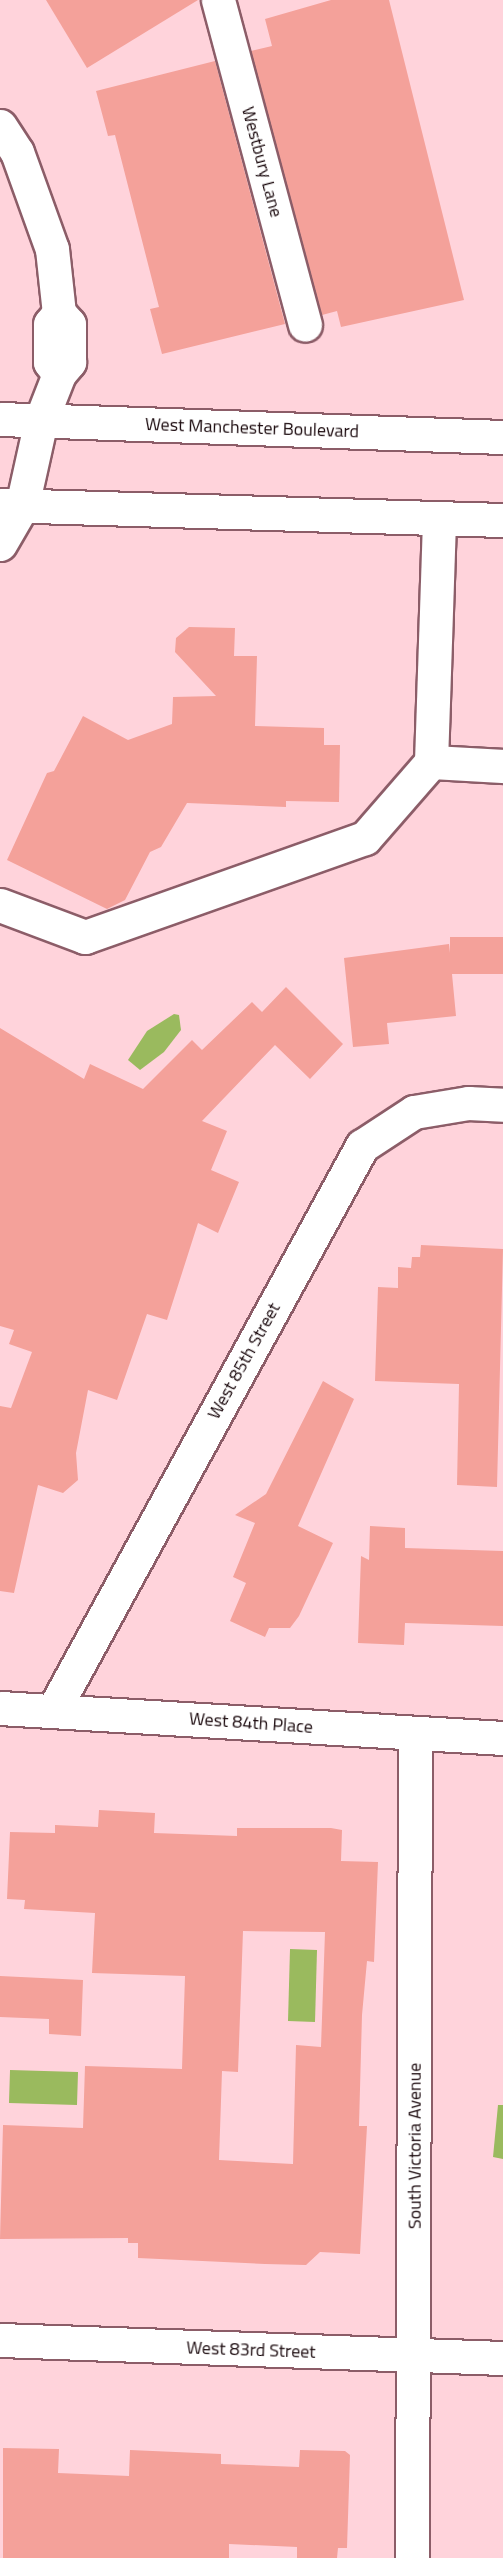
<!DOCTYPE html>
<style>
body{margin:0}
#map{position:relative;width:503px;height:2558px;overflow:hidden;background:#ffd3db;font-family:"Titillium Web",sans-serif}
div>[style]{position:absolute}
[style*='--x']{left:calc(var(--x)*1px);top:calc(var(--y)*1px);width:calc(var(--w)*1px);rotate:calc(var(--a)*1deg)}
.water>*{inset:0;background:#9aba5e}
.building>*{inset:0;background:#f4a19a}
.roads{filter:drop-shadow(2px 0 #8c5d68) drop-shadow(-2px 0 #8c5d68) drop-shadow(0 2px #8c5d68) drop-shadow(0 -2px #8c5d68)}
.minor>*{height:33px;margin:-16.5px;padding:0 16.5px;transform-origin:16.5px;border-radius:16.5px;background:#fff}
.major>*{height:33px;margin:-16.5px;padding:0 16.5px;transform-origin:16.5px;border-radius:16.5px;background:#fff}
span{translate:-50% -50%;white-space:nowrap;text-align:center;line-height:1.15;-webkit-text-stroke:6px #fff;paint-order:stroke}
.street-label{font-size:18px;color:#1b0a0e}
</style>
<div id="map">
<div class="water">
<i style="clip-path:polygon(174px 1014px,179px 1015px,181px 1030px,164px 1052px,140px 1070px,128px 1060px,147px 1031px)"></i>
<i style="clip-path:polygon(290px 1949px,317px 1950px,315px 2022px,288px 2021px)"></i>
<i style="clip-path:polygon(10px 2070px,78px 2072px,77px 2105px,9px 2103px)"></i>
<i style="clip-path:polygon(498px 2105px,503px 2105px,503px 2159px,493px 2157px)"></i>
</div>
<div class="building">
<i style="clip-path:polygon(46px 0,198px 0,87px 68px)"></i>
<i style="clip-path:polygon(331px 0,389px 0,464px 300px,341px 327px,337px 311px,322px 315px,251px 51px,272px 46px,265px 19px)"></i>
<i style="clip-path:polygon(215px 61px,285px 324px,162px 354px,150px 309px,159px 307px,115px 135px,108px 136px,96px 91px)"></i>
<i style="clip-path:polygon(189px 627px,235px 628px,234px 656px,257px 656px,255px 726px,324px 728px,324px 745px,340px 745px,339px 802px,286px 801px,286px 807px,187px 803px,161px 847px,150px 852px,125px 900px,107px 909px,7px 860px,47px 773px,54px 771px,83px 716px,128px 740px,172px 724px,173px 697px,216px 696px,175px 652px,176px 638px)"></i>
<i style="clip-path:polygon(450px 937px,503px 937px,503px 974px,452px 974px,456px 1016px,387px 1023px,389px 1044px,353px 1047px,344px 958px,449px 944px,450px 953px)"></i>
<i style="clip-path:polygon(286px 987px,343px 1044px,310px 1079px,275px 1045px,202px 1121px,227px 1131px,211px 1170px,239px 1182px,218px 1233px,198px 1223px,167px 1320px,147px 1314px,117px 1400px,88px 1390px,76px 1453px,78px 1480px,63px 1493px,38px 1485px,14px 1593px,0 1591px,0 1406px,11px 1408px,32px 1352px,9px 1344px,14px 1330px,0 1326px,0 1028px,84px 1079px,90px 1064px,143px 1089px,192px 1040px,202px 1050px,252px 1002px,262px 1012px)"></i>
<i style="clip-path:polygon(421px 1245px,503px 1249px,497px 1487px,457px 1485px,459px 1384px,375px 1381px,378px 1287px,398px 1288px,398px 1267px,411px 1268px,412px 1257px,420px 1257px)"></i>
<i style="clip-path:polygon(323px 1381px,354px 1399px,298px 1526px,333px 1543px,299px 1616px,290px 1628px,269px 1628px,265px 1637px,230px 1621px,246px 1583px,233px 1577px,255px 1523px,235px 1515px,266px 1494px)"></i>
<i style="clip-path:polygon(370px 1526px,405px 1528px,405px 1548px,503px 1551px,503px 1626px,405px 1623px,404px 1645px,358px 1643px,361px 1556px,369px 1560px)"></i>
<i style="clip-path:polygon(evenodd,99px 1810px,155px 1813px,154px 1833px,237px 1836px,237px 1828px,331px 1828px,342px 1830px,341px 1861px,378px 1862px,374px 1962px,367px 1961px,362px 2015px,359px 2126px,367px 2126px,360px 2254px,320px 2252px,306px 2265px,265px 2264px,138px 2258px,138px 2243px,128px 2243px,128px 2238px,0 2239px,3px 2125px,83px 2128px,85px 2066px,182px 2069px,185px 1976px,92px 1973px,95px 1913px,24px 1909px,25px 1900px,7px 1899px,10px 1832px,55px 1833px,55px 1825px,98px 1827px,99px 1810px,243px 1931px,325px 1932px,321px 2047px,296px 2045px,293px 2164px,219px 2160px,222px 2071px,238px 2072px,243px 1931px)"></i>
<i style="clip-path:polygon(0 1976px,83px 1980px,81px 2036px,49px 2034px,49px 2019px,0 2017px)"></i>
<i style="clip-path:polygon(3px 2448px,59px 2449px,58px 2473px,129px 2476px,130px 2450px,221px 2454px,221px 2464px,299px 2467px,300px 2450px,345px 2451px,350px 2455px,347px 2548px,338px 2548px,337px 2558px,297px 2558px,297px 2547px,229px 2544px,229px 2558px,3px 2558px)"></i>
</div>
<div class="roads">
<div class="minor">
<i style="--x:218;--y:0;--w:336;--a:75"></i>
<i style="--x:0;--y:126;--w:31;--a:57"></i>
<i style="--x:17;--y:152;--w:103;--a:70.2"></i>
<i style="--x:52;--y:249;--w:64;--a:83.8"></i>
<i style="--x:59;--y:313;--w:14;--a:129"></i>
<i style="--x:50;--y:324;--w:38;--a:90"></i>
<i style="--x:50;--y:362;--w:15;--a:53"></i>
<i style="--x:59;--y:374;--w:16;--a:-50"></i>
<i style="--x:69;--y:362;--w:38;--a:-90"></i>
<i style="--x:69;--y:324;--w:15;--a:-132"></i>
<i style="--x:41;--y:420;--w:49;--a:-68.6"></i>
<i style="--x:431;--y:762;--w:72;--a:3.2"></i>
<i style="--x:0;--y:905;--w:91;--a:20.6"></i>
<i style="--x:85;--y:937;--w:297;--a:-19.5"></i>
<i style="--x:365;--y:838;--w:101;--a:-49"></i>
<i style="--x:431;--y:762;--w:243;--a:-88.1"></i>
<i style="--x:0;--y:1708;--w:504;--a:3.41"></i>
<i style="--x:54;--y:1709;--w:642;--a:-61.32"></i>
<i style="--x:362;--y:1146;--w:62;--a:-33.2"></i>
<i style="--x:414;--y:1112;--w:55;--a:-9.5"></i>
<i style="--x:468;--y:1103;--w:35;--a:3"></i>
<i style="--x:0;--y:2340;--w:503;--a:2.05"></i>
<i style="--x:412;--y:2558;--w:824;--a:-89.79"></i>
</div>
<div class="major">
<i style="--x:0;--y:419;--w:503;--a:2.05"></i>
<i style="--x:0;--y:505;--w:503;--a:1.71"></i>
<i style="--x:0;--y:544;--w:44;--a:-59.9"></i>
<i style="--x:22;--y:506;--w:88;--a:-77.5"></i>
</div>
</div>
<div class="street-label">
<span style="left:262px;top:162px;rotate:75deg">Westbury Lane</span>
<span style="left:252px;top:428px;rotate:2deg">West Manchester Boulevard</span>
<span style="left:244px;top:1361px;rotate:-61deg">West 85th Street</span>
<span style="left:251px;top:1723px;rotate:4deg">West 84th Place</span>
<span style="left:415px;top:2146px;rotate:-90deg">South Victoria Avenue</span>
<span style="left:251px;top:2350px;rotate:2deg">West 83rd Street</span>
</div>
</div>
